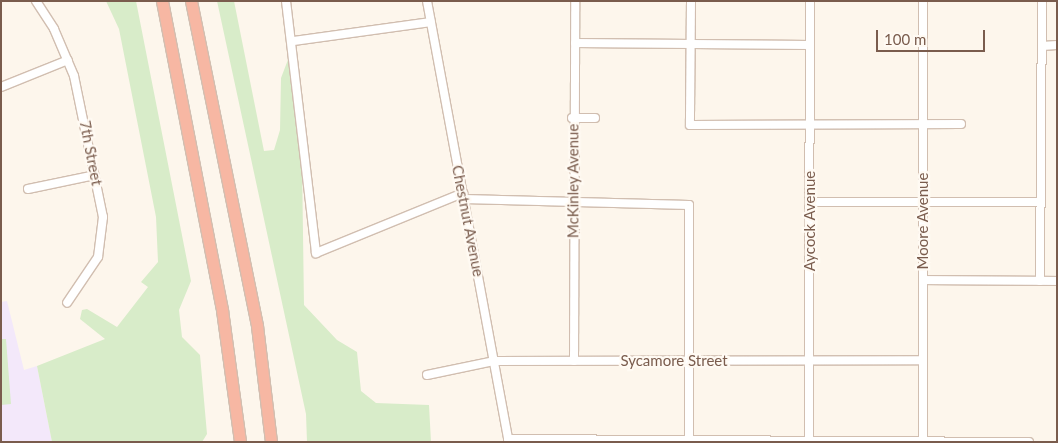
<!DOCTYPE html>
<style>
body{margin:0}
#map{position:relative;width:1058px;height:443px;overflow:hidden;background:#fdf6ec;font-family:Lato,sans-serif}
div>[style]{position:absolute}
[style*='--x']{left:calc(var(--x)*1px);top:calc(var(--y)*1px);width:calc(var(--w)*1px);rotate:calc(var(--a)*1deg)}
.education>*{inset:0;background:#f3e8fa}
.green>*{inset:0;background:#d8ecc9}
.roads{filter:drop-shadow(1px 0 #d1beb0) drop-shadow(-1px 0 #d1beb0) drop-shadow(0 1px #d1beb0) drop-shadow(0 -1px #d1beb0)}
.minor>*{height:8px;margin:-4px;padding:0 4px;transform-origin:4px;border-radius:4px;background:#fff}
.highway>*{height:11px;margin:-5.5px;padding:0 5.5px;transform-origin:5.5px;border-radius:5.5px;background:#f7b7a3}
span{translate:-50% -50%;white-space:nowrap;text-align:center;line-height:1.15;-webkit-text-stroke:4.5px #fffaf3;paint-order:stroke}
.street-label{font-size:15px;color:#7a5c4d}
.frame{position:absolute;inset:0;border:2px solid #7a5c4d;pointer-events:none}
.scale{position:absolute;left:876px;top:30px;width:109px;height:22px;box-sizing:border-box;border:2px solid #7a5c4d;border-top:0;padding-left:6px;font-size:15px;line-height:18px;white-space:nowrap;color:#7a5c4d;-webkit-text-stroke:4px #fffaf3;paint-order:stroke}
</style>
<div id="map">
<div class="education">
<i style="clip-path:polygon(7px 301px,24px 370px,37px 366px,52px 442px,1px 442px,1px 302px)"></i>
</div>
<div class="green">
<i style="clip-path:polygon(106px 1px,136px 1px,191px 281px,179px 310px,182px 337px,200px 355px,207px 434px,202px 442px,52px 442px,37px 366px,105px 339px,80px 319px,82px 310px,87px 309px,117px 327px,148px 287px,141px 282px,158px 262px,156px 217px,119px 29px)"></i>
<i style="clip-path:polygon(217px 1px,234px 1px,264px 151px,274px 150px,280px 130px,281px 78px,289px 57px,302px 162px,304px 305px,337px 340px,357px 352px,361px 391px,376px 403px,429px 405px,431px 442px,307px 442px,306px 414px)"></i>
<i style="clip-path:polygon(1px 339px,6px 339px,11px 404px,1px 405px)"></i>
</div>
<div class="roads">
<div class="minor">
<i style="--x:36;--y:1;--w:33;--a:57"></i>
<i style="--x:54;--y:29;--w:51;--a:66.9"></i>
<i style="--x:74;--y:76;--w:144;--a:78.4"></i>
<i style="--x:103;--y:217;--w:40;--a:97.1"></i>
<i style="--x:98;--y:257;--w:55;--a:124"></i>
<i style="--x:286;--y:1;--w:254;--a:83.2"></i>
<i style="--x:316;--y:253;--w:159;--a:-22.2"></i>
<i style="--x:427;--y:1;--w:449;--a:79.5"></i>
<i style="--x:691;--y:1;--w:124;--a:90.5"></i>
<i style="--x:690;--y:125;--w:271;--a:-0.2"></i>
<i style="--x:294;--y:41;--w:138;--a:-7.9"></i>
<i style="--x:575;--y:43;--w:235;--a:0.5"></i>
<i style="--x:1042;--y:46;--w:15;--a:-4"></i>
<i style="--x:1;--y:87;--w:72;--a:-21.9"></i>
<i style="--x:572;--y:118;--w:23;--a:0"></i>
<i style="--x:28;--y:189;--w:68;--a:-11.8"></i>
<i style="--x:464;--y:199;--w:225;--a:1.5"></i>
<i style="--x:689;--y:205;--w:235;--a:90"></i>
<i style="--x:810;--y:202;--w:231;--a:0"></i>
<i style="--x:923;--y:280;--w:134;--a:0.4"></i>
<i style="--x:1040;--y:281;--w:280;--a:-89.6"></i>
<i style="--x:574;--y:361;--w:360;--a:-89.8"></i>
<i style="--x:427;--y:375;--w:68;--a:-11.8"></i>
<i style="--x:494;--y:361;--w:429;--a:-0.1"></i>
<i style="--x:508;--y:439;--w:521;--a:0.33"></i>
<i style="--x:809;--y:442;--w:441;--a:-89.9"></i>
<i style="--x:923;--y:442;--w:441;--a:-90"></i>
</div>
<div class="highway">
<i style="--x:162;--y:1;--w:315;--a:79"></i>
<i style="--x:222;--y:310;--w:133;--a:82.2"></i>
<i style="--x:191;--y:1;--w:332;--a:78.5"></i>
<i style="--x:257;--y:326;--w:117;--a:83.1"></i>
</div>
</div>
<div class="street-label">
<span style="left:91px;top:153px;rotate:79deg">7th Street</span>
<span style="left:573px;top:181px;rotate:-90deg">McKinley Avenue</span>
<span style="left:468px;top:221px;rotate:79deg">Chestnut Avenue</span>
<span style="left:810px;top:221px;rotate:-90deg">Aycock Avenue</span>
<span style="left:923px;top:221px;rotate:-90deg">Moore Avenue</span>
<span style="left:674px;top:361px">Sycamore Street</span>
</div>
<div class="frame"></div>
<div class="scale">100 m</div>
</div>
